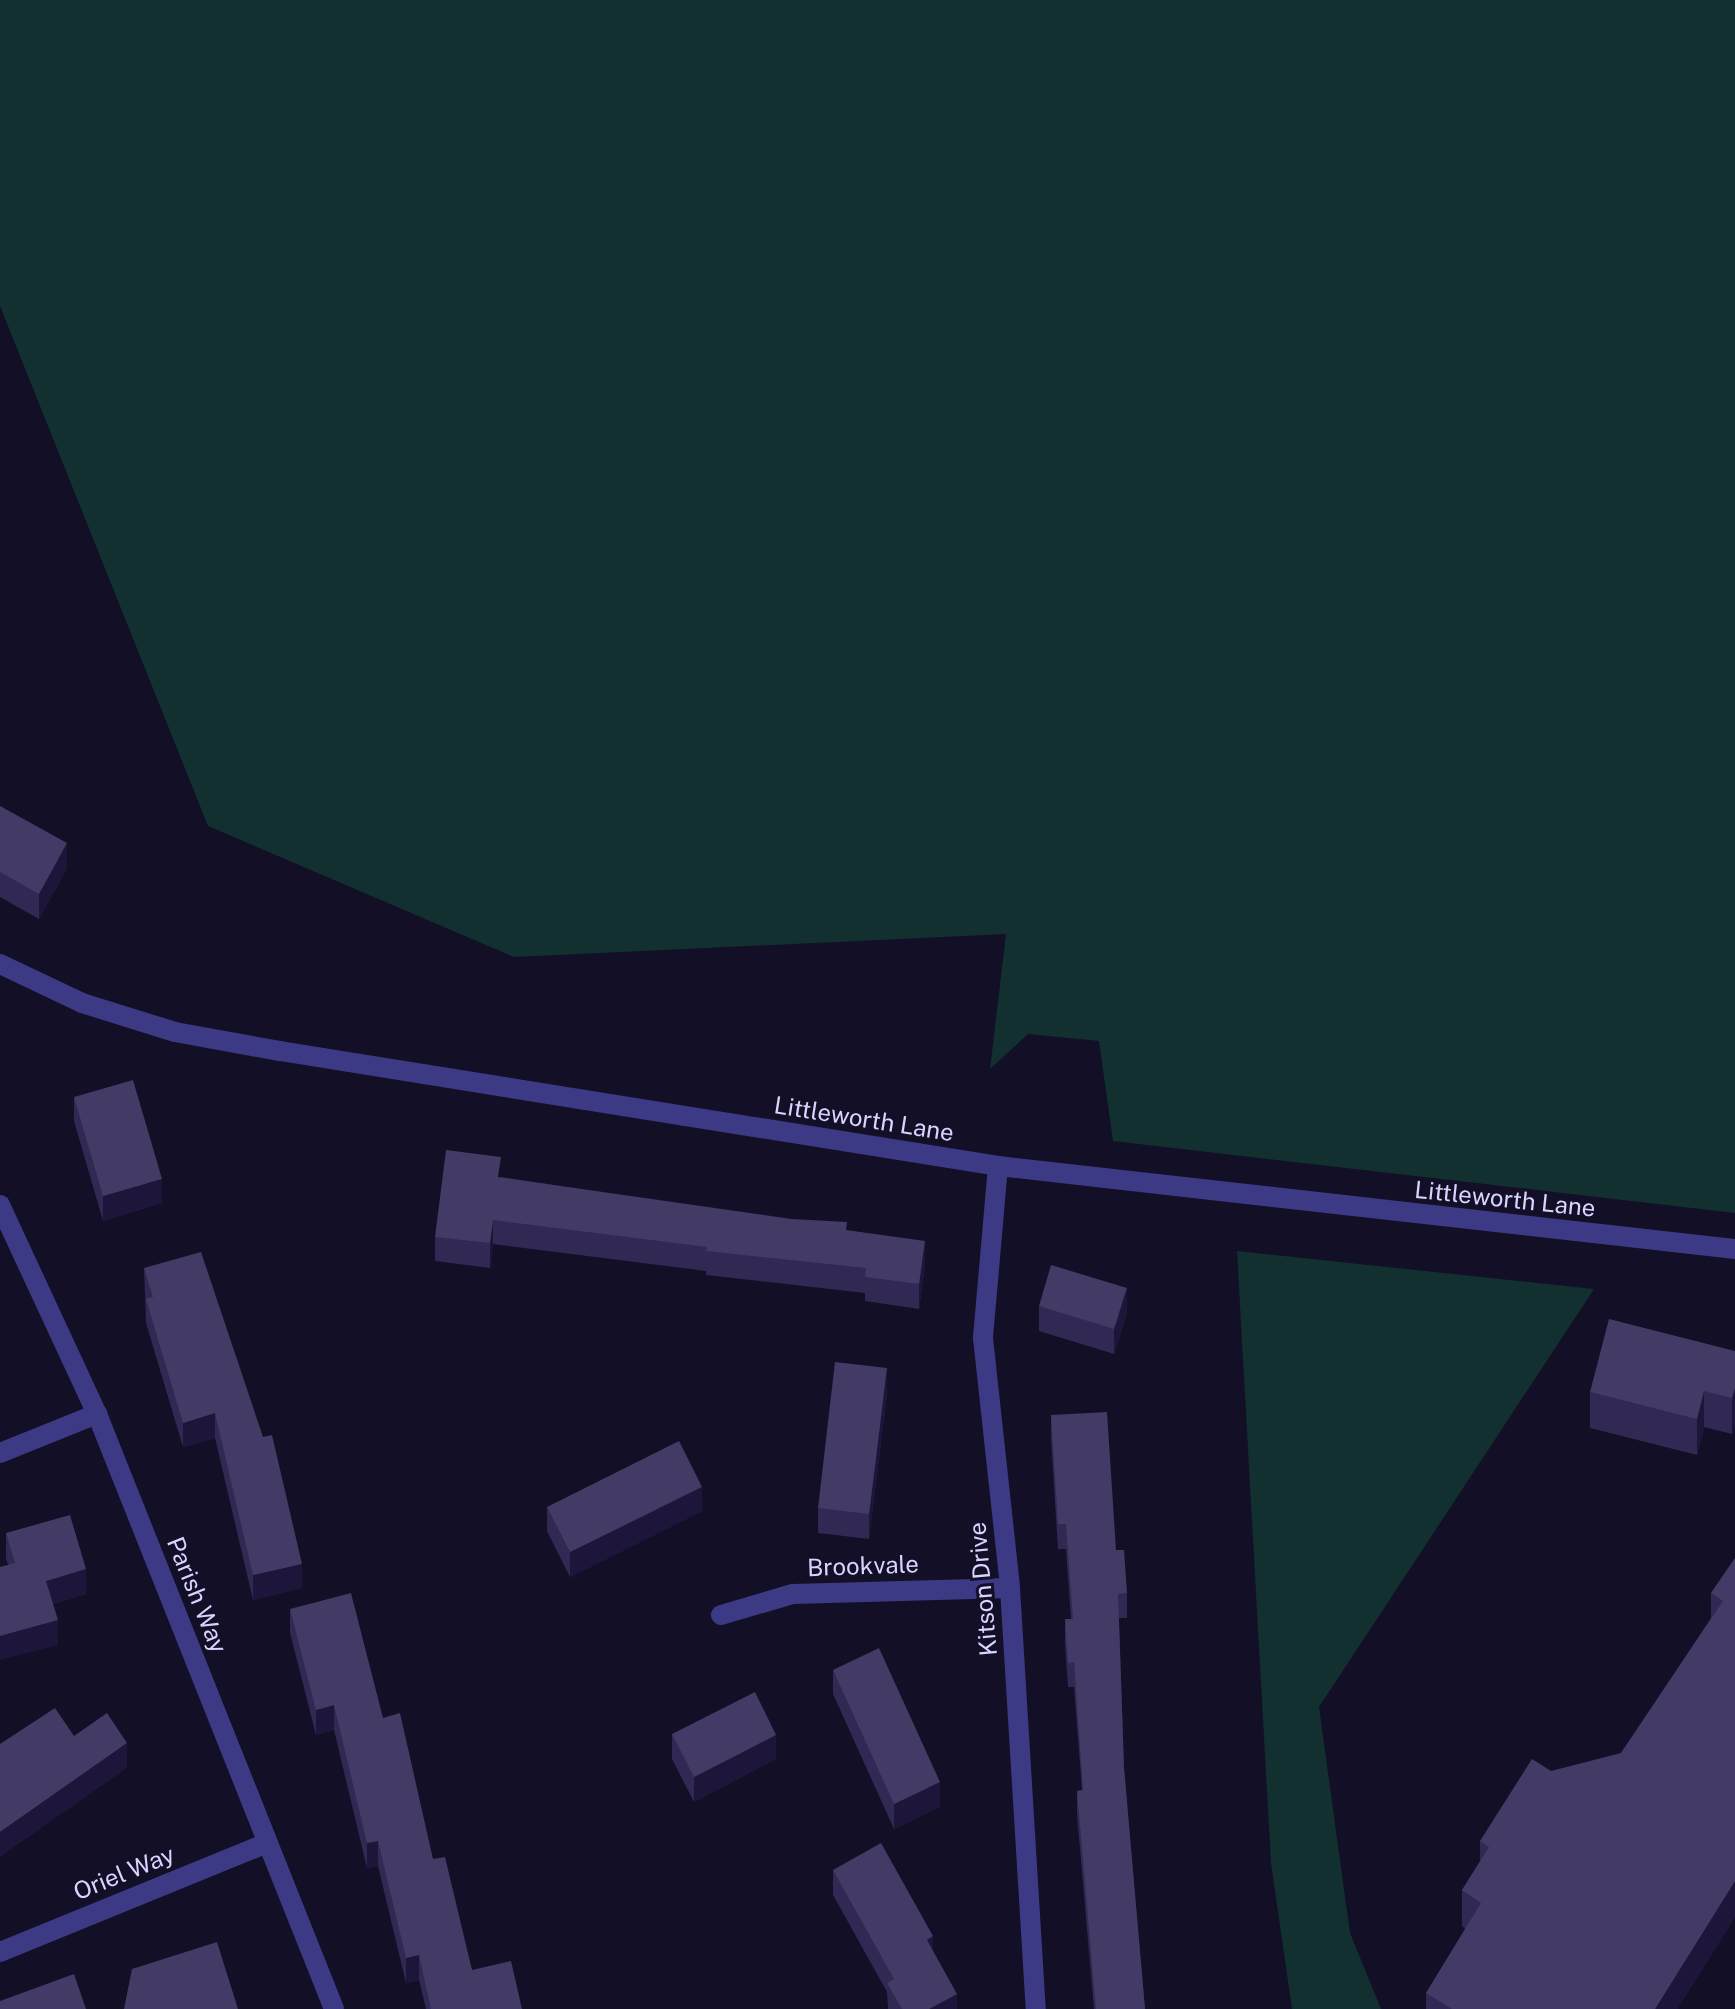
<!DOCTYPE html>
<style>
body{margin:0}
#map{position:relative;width:1735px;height:2009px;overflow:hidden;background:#130f26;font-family:"Public Sans",sans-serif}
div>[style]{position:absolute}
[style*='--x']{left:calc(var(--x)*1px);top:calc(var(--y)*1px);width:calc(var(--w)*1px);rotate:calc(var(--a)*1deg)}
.green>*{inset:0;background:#12302f}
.minor>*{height:20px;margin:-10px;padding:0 10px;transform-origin:10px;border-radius:10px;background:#3d3a85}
.wall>*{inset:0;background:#312854}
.shaded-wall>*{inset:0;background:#1d163a}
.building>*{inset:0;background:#433a66}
span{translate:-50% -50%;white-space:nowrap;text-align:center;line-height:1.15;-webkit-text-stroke:6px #130f26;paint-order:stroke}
.street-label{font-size:24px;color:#d9d4ff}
</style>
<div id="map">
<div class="green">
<i style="clip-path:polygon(0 0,1735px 0,1735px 1213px,1113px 1141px,1099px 1041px,1028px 1034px,990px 1069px,1006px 934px,514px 957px,208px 826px,0 306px)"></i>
<i style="clip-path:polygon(1237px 1251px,1594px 1289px,1319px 1707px,1350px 1933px,1381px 2009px,1292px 2009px,1271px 1863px)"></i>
</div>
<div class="minor">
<i style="--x:0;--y:964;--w:91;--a:25.4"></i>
<i style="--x:82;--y:1003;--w:97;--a:17.3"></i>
<i style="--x:175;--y:1032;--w:107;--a:10.3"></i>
<i style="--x:280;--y:1051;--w:727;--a:9.1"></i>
<i style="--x:998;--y:1166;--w:742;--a:6.43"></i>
<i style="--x:998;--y:1166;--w:173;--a:95"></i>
<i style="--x:983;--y:1338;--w:251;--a:83.8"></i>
<i style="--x:1010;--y:1588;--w:422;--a:86.5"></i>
<i style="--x:0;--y:1205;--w:230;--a:65.1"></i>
<i style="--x:97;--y:1414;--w:640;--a:68.28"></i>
<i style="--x:0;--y:1453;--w:105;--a:-21.9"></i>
<i style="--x:721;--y:1615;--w:75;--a:-16.3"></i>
<i style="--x:793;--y:1594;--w:217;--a:-1.6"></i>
<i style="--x:0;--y:1952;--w:288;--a:-22.2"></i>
</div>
<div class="wall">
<i style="clip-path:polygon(0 806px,67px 868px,39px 919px,0 897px)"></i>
<i style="clip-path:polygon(74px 1097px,162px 1203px,103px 1221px,74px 1121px)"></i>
<i style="clip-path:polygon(501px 1177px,847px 1230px,925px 1265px,919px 1309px,865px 1301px,865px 1293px,706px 1275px,706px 1271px,493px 1244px,490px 1268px,435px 1261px,435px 1237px)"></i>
<i style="clip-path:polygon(144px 1268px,302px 1588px,253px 1600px,215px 1438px,183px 1447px,146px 1323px)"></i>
<i style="clip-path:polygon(1039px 1306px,1127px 1313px,1114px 1354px,1039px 1331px)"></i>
<i style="clip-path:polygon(1735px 1351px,1735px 1424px,1732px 1434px,1704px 1427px,1697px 1455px,1590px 1428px,1590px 1392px)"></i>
<i style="clip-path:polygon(887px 1393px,869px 1539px,818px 1533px,818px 1508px)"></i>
<i style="clip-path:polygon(1051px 1415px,1116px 1550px,1127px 1593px,1127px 1618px,1119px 1618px,1124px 1768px,1145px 2009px,1094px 2009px,1077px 1815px,1077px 1791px,1082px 1790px,1074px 1687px,1068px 1687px,1065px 1644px,1065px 1619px,1071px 1619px,1066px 1549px,1058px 1549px,1051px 1440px)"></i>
<i style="clip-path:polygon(547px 1507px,702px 1511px,570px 1577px,547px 1531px)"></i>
<i style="clip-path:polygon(6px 1533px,86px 1594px,53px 1604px,58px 1645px,8px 1565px,6px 1558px)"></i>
<i style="clip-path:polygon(1735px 1558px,1735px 1917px,1677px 2009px,1426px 2009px,1426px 1993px,1465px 1929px,1462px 1926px,1462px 1890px,1480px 1861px,1480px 1841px,1621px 1753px,1711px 1618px,1711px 1593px)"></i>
<i style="clip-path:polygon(290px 1609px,383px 1718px,472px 1970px,522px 2009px,426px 2009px,419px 1980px,406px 1983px,378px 1866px,367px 1868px,334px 1730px,316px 1735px,290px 1633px)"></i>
<i style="clip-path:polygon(833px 1670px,940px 1807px,894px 1829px,833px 1694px)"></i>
<i style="clip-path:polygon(672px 1734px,776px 1759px,694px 1802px,672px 1759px)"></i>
<i style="clip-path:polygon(833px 1870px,933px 1952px,957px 2009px,888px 2009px,887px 1992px,833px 1895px)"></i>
</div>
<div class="shaded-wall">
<i style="clip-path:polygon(67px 843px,67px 868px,39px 919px,39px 894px)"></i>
<i style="clip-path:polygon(162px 1179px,162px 1203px,103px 1221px,103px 1196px)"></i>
<i style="clip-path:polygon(493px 1220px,493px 1244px,490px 1268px,490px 1243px)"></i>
<i style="clip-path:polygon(925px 1241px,925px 1265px,919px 1309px,919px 1284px)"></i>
<i style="clip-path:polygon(1127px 1288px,1127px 1313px,1114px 1354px,1114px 1329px)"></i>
<i style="clip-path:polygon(887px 1368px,887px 1393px,869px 1539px,869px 1514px)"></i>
<i style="clip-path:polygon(1735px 1388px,1735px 1424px,1732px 1434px,1732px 1398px)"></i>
<i style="clip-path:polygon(1704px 1391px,1704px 1427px,1697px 1455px,1697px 1419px)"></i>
<i style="clip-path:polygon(215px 1413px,215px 1438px,183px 1447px,183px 1423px)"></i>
<i style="clip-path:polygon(702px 1487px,702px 1511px,570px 1577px,570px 1552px)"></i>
<i style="clip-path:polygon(302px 1564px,302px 1588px,253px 1600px,253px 1575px)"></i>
<i style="clip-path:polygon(86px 1569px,86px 1594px,46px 1606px,46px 1581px)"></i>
<i style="clip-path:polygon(58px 1620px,58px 1645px,0 1660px,0 1636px)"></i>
<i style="clip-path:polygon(334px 1705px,334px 1730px,316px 1735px,316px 1710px)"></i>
<i style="clip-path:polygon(776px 1735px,776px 1759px,694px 1802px,694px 1777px)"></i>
<i style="clip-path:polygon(127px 1743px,127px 1768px,0 1857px,0 1832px)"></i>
<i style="clip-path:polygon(940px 1782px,940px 1807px,894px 1829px,894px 1804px)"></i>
<i style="clip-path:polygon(378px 1841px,378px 1866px,367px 1868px,367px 1843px)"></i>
<i style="clip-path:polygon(1735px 1881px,1735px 1917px,1677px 2009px,1655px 2009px)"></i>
<i style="clip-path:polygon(933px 1936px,933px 1961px,927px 1940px)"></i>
<i style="clip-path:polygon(419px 1955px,419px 1980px,406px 1983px,406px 1958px)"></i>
<i style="clip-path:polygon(957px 1994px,957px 2009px,929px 2009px)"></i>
</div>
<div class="building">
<i style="clip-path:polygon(0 806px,67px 843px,39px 894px,0 872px)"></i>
<i style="clip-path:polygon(133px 1080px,162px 1179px,103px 1196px,74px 1097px)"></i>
<i style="clip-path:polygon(446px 1150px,501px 1157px,498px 1177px,792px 1219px,847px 1222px,846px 1230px,925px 1241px,919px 1284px,865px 1277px,866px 1268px,706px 1251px,707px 1247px,493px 1220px,490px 1243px,435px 1237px)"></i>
<i style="clip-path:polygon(201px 1252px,263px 1437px,272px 1435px,302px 1564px,253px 1575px,215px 1413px,183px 1423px,146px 1299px,153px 1297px,144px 1268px)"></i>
<i style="clip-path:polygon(1051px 1265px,1127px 1288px,1114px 1329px,1039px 1306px)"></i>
<i style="clip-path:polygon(1609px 1319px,1735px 1351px,1735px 1388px,1732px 1398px,1704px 1391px,1697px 1419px,1590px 1392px)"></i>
<i style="clip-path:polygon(835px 1362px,887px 1368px,869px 1514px,818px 1508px)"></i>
<i style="clip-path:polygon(1107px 1412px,1116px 1550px,1124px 1550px,1127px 1593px,1118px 1594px,1124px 1768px,1145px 2009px,1096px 2009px,1077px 1791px,1083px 1790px,1074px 1662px,1068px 1663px,1065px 1619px,1073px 1619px,1066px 1524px,1058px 1524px,1051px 1415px)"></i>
<i style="clip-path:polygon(679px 1441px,702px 1487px,570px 1552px,547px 1507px)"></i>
<i style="clip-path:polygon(70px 1515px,86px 1569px,46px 1581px,58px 1620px,0 1636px,0 1567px,15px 1563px,6px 1533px)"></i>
<i style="clip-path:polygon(1735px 1558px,1735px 1881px,1655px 2009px,1452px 2009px,1426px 1993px,1481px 1903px,1462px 1890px,1489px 1847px,1480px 1841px,1532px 1759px,1551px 1771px,1621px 1753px,1723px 1601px,1711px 1593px)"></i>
<i style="clip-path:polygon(351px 1593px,383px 1718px,400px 1713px,433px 1859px,445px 1857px,472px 1970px,511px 1961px,522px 2009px,431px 2009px,419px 1955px,406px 1958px,378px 1841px,367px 1843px,334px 1705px,316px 1710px,290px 1609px)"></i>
<i style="clip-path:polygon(879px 1648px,940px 1782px,894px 1804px,833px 1670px)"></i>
<i style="clip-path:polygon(755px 1692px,776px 1735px,694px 1777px,672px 1734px)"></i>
<i style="clip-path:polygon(55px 1708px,74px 1736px,107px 1713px,127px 1743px,0 1832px,0 1744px)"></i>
<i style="clip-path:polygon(881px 1843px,933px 1936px,927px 1940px,957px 1994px,929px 2009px,902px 2009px,887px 1983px,894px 1979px,833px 1870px)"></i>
<i style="clip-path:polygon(217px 1942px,238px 2009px,124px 2009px,132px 1969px)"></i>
<i style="clip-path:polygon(74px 1974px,86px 2009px,0 2009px,0 2001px)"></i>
</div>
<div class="street-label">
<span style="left:864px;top:1119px;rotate:9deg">Littleworth Lane</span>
<span style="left:1505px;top:1199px;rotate:6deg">Littleworth Lane</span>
<span style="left:863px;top:1566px;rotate:-2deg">Brookvale</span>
<span style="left:983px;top:1589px;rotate:-95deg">Kitson Drive</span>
<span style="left:197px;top:1595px;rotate:68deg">Parish Way</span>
<span style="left:124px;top:1873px;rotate:-22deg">Oriel Way</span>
</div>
</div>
